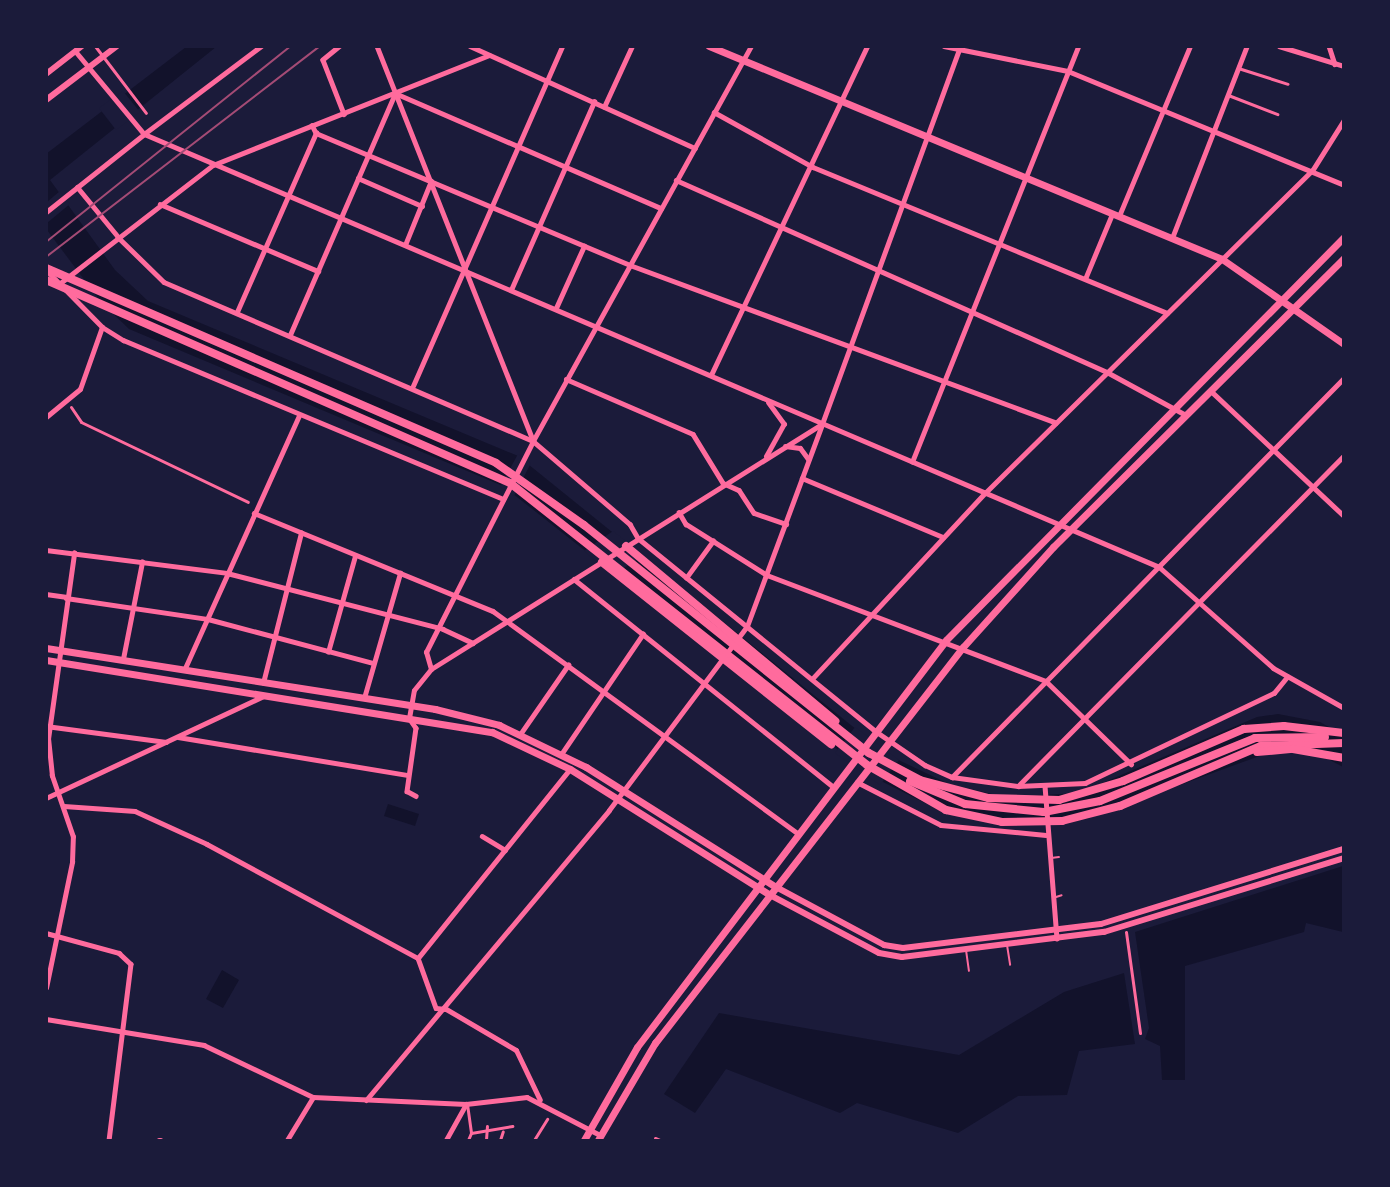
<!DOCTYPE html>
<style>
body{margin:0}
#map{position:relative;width:1390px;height:1187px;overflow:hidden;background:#1b1b3a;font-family:Commissioner,sans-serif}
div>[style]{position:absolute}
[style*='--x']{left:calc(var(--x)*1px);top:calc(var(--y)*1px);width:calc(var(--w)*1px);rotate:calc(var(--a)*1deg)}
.water>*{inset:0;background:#12122b}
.pier>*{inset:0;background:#1b1b3a}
.service>*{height:2px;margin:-1px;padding:0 1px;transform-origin:1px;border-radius:1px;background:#ff6b9d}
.pedestrian>*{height:3px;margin:-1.5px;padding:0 1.5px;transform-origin:1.5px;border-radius:1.5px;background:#ff6b9d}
.minor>*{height:4.5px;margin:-2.25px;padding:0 2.25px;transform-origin:2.25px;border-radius:2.25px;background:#ff6b9d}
.tertiary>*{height:5px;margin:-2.5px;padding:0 2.5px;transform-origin:2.5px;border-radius:2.5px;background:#ff6b9d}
.secondary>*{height:6px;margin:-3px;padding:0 3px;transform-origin:3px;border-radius:3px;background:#ff6b9d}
.primary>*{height:7px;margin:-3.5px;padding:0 3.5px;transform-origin:3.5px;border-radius:3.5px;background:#ff6b9d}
.motorway>*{height:8px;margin:-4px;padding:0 4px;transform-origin:4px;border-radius:4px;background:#ff6b9d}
.rail>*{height:2px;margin:-1px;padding:0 1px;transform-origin:1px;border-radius:1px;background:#a44b75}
span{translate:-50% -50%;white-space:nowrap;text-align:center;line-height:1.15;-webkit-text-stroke:6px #1b1b3a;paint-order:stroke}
.frame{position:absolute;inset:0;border:48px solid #1b1b3a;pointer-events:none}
</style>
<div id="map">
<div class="water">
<i style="clip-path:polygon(186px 47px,216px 47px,50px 180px,115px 270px,148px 301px,518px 456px,888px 755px,949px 784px,1005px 797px,1079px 793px,1257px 717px,1278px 714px,1320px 722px,1343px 735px,1343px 767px,1307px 748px,1284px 747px,1087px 819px,1004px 826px,941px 811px,871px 776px,503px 486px,129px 329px,101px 302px,47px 230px,46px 154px)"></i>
<i style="clip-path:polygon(388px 804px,419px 814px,415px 826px,384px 816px)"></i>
<i style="clip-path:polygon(1343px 866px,1343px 932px,1306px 923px,1304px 932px,1185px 966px,1185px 1080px,1162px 1080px,1160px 1046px,1145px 1039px,1149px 1028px,1135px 932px)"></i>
<i style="clip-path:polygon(222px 970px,239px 980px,223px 1008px,206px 999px)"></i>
<i style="clip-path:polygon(1124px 973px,1135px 1044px,1079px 1051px,1067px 1095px,1018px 1096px,958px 1133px,857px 1103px,840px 1113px,726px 1069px,695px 1113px,664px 1094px,719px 1013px,959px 1055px,1064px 992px)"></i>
</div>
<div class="pier">
<i style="clip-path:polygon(123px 91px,140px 112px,116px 130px,99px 108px)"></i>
<i style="clip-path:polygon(60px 191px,70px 204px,47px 223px,47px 202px)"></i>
<i style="clip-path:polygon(518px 454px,531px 463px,514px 496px,500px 487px)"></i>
<i style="clip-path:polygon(613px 531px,644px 556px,612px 575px,584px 551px)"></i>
<i style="clip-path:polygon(855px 727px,899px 760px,880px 785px,835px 753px)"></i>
</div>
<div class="service">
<i style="--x:1051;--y:858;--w:8;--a:-7"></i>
<i style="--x:1053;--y:898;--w:9;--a:-18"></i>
<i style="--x:1007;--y:945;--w:20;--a:81"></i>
<i style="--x:966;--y:950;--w:21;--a:82"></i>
</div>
<div class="pedestrian">
<i style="--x:95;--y:46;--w:84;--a:52.7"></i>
<i style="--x:1238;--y:68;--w:52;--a:17.7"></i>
<i style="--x:1228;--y:95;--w:53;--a:21.2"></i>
<i style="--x:71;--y:407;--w:18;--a:56"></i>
<i style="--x:81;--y:422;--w:185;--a:25.6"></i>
<i style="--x:1126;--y:932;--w:102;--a:82.1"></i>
<i style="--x:467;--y:1104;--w:29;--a:82"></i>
<i style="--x:471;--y:1133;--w:42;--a:-9.7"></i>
<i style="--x:655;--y:1138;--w:5;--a:22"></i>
<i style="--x:468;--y:1140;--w:8;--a:-67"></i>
<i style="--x:486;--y:1140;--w:14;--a:-86"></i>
<i style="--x:500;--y:1140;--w:9;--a:-72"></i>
<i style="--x:534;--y:1140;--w:25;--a:-58"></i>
</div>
<div class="minor">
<i style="--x:340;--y:46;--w:22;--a:141"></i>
<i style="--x:323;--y:60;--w:58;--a:68.7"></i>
<i style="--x:377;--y:46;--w:424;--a:68.4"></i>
<i style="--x:470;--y:46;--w:247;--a:24.4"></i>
<i style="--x:944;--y:46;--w:126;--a:11.4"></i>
<i style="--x:1068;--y:71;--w:299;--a:22.4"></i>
<i style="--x:1279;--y:46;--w:68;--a:17.1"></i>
<i style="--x:1329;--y:46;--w:19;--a:72"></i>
<i style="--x:604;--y:107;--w:67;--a:-65.3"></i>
<i style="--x:714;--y:112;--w:113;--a:29.1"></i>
<i style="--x:813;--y:167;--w:383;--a:22.4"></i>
<i style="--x:312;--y:125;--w:9;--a:63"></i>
<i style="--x:316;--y:133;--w:341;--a:22.8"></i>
<i style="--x:630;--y:265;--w:454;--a:20.3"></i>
<i style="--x:144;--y:134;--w:146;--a:-36.9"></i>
<i style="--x:358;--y:178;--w:70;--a:23.6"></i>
<i style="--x:676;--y:180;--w:472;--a:24"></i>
<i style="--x:1107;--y:372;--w:90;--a:28.6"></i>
<i style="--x:160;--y:204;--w:172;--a:23"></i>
<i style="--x:1119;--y:216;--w:184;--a:-67.3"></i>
<i style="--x:118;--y:237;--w:64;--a:44.4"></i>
<i style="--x:164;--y:282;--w:402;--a:23.3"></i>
<i style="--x:533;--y:441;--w:128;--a:40.6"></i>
<i style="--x:630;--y:524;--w:16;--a:60"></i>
<i style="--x:638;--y:538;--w:304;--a:39.1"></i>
<i style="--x:874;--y:730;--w:62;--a:34.5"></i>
<i style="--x:925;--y:765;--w:30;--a:24"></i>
<i style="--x:952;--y:777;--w:67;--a:7.8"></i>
<i style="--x:1018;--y:786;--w:67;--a:-2.6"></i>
<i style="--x:1085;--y:783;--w:209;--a:-25.5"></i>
<i style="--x:1274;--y:693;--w:21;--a:-51"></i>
<i style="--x:1172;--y:238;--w:206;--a:-68.7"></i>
<i style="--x:405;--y:245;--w:69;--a:-67.9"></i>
<i style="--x:1085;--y:279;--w:70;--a:-67.4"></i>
<i style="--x:59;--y:284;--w:195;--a:-37.7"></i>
<i style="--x:213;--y:165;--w:297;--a:-21.7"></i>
<i style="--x:511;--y:290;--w:206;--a:-66.2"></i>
<i style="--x:556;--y:308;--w:68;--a:-65.7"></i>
<i style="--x:237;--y:312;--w:196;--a:-66.2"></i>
<i style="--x:290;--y:335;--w:264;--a:-66.5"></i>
<i style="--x:395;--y:93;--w:290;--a:23.4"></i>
<i style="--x:711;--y:375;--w:364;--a:-64.6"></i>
<i style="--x:566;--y:379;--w:138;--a:23.4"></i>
<i style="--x:693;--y:434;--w:57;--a:58.5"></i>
<i style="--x:723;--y:483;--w:17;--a:24"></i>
<i style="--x:739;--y:490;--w:27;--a:57"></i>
<i style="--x:754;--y:513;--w:34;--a:19"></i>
<i style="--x:413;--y:386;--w:371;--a:-66.3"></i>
<i style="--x:1211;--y:391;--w:183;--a:43.2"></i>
<i style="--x:822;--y:424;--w:399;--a:-69.9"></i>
<i style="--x:533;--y:441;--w:451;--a:-61.1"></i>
<i style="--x:912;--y:462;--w:448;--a:-68.2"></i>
<i style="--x:802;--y:478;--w:153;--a:22.7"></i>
<i style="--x:679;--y:512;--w:14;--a:60"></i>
<i style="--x:686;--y:524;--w:96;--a:32.2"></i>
<i style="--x:767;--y:575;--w:298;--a:20.8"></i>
<i style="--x:1046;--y:681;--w:119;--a:44.3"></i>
<i style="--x:254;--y:513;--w:258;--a:22.3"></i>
<i style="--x:493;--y:611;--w:375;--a:36.1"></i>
<i style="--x:46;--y:550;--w:182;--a:7.2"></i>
<i style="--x:227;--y:573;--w:223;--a:14.5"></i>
<i style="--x:443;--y:629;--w:33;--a:25"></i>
<i style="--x:686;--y:578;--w:46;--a:-53.9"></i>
<i style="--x:574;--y:579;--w:329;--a:38.7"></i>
<i style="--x:46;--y:594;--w:21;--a:8"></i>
<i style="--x:66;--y:598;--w:144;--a:8.4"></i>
<i style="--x:208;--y:619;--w:171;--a:14.9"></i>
<i style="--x:328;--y:652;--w:100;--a:-74.3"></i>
<i style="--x:123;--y:659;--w:99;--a:-78.9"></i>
<i style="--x:812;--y:679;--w:254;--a:-47.1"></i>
<i style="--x:985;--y:493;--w:459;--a:-44.6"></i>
<i style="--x:1312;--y:171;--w:60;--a:-57.9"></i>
<i style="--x:263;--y:683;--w:155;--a:-75.8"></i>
<i style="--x:364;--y:698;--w:130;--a:-73.9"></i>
<i style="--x:409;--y:718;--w:12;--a:55"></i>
<i style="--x:416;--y:728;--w:64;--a:98.1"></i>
<i style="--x:407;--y:791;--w:10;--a:29"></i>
<i style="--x:46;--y:726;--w:121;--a:7.6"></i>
<i style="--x:521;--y:733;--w:83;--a:-55.3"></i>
<i style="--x:178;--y:737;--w:233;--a:9.4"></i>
<i style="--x:562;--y:753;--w:144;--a:-55.8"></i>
<i style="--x:952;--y:777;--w:559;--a:-45.51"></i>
<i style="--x:857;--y:782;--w:94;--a:27.1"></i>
<i style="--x:941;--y:825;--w:105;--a:5.4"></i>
<i style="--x:1018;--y:786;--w:465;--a:-45.4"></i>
<i style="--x:1045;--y:786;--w:153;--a:85.5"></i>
<i style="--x:46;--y:798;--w:241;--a:-25.1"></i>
<i style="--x:64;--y:806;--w:71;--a:4"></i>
<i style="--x:135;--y:811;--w:79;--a:24.6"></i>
<i style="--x:207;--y:844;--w:240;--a:28.4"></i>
<i style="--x:418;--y:958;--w:53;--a:70.2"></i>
<i style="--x:436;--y:1008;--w:9;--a:6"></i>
<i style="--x:482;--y:836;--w:27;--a:31"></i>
<i style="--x:46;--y:933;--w:76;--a:15.3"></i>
<i style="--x:119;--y:953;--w:16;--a:43"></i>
<i style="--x:131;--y:964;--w:177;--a:97.1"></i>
<i style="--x:418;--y:958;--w:243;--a:-51.2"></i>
<i style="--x:46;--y:988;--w:129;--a:-78.3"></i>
<i style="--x:72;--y:862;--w:25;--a:-88"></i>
<i style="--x:73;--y:837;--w:65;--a:-109"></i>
<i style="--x:52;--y:776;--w:37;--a:-96"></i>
<i style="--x:48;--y:739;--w:188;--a:-82"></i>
<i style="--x:46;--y:1019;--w:160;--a:9.3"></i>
<i style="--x:204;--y:1045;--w:121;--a:25.5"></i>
<i style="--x:313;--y:1097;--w:153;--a:2.6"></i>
<i style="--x:466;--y:1104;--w:61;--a:-6.5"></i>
<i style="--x:527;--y:1097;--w:82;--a:27.5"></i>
<i style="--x:159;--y:1140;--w:2;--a:0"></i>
<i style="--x:446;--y:1140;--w:41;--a:-60.9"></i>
</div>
<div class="tertiary">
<i style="--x:75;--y:51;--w:108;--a:50.3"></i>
<i style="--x:144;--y:134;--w:1104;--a:23.1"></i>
<i style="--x:1159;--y:567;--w:152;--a:41.5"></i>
<i style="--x:1273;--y:668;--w:81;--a:29.4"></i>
<i style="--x:77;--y:187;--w:65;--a:50.6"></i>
<i style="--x:46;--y:212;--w:125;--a:-38.5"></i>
<i style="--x:46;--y:270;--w:80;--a:45.5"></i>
<i style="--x:102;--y:327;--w:25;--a:32"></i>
<i style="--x:123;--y:340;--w:412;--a:22.7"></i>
<i style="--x:46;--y:417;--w:44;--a:-39.5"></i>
<i style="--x:80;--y:389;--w:66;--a:-70.5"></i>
<i style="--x:785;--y:446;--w:15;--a:8"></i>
<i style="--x:800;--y:448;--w:14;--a:54"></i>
<i style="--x:766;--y:456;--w:37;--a:-61"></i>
<i style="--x:784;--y:424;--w:27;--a:-126"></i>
<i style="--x:185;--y:668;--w:277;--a:-65.7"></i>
<i style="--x:431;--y:669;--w:18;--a:-106"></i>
<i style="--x:426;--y:652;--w:237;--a:-63.1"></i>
<i style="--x:409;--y:718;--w:28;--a:-80"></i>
<i style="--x:414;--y:690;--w:27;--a:-51"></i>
<i style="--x:431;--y:669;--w:461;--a:-32.1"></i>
<i style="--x:446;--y:1009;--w:81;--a:30.4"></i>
<i style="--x:516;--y:1050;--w:55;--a:64.4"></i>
<i style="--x:366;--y:1100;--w:378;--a:-50"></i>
<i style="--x:609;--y:810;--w:230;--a:-53.1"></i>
<i style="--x:747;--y:626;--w:215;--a:-69.6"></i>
<i style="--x:287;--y:1140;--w:50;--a:-58.8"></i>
</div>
<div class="secondary">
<i style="--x:46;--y:74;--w:46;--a:-37.9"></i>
<i style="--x:46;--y:100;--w:89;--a:-37.3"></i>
<i style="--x:776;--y:887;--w:123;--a:28.2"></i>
<i style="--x:884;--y:945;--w:19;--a:9"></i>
<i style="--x:903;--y:948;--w:199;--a:-6.9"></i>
<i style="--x:1101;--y:924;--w:254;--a:-17.2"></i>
<i style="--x:770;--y:895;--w:123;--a:28"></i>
<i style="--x:879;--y:953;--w:23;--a:10"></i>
<i style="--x:902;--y:957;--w:204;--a:-7.1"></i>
<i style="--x:1104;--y:932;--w:251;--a:-17.1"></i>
</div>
<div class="primary">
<i style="--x:709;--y:46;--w:555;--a:22.55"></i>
<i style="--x:1222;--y:259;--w:149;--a:34.9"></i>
<i style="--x:46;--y:648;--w:394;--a:8.9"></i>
<i style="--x:435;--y:709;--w:66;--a:14"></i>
<i style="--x:499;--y:725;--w:97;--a:25.8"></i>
<i style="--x:586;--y:767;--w:225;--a:32.3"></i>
<i style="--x:46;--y:660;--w:452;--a:9.2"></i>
<i style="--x:492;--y:732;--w:86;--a:25.4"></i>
<i style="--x:570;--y:769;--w:236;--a:32.2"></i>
<i style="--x:584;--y:1140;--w:107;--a:-60.3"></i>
<i style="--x:637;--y:1047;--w:511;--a:-52.79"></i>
<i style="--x:946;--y:640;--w:566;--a:-45.36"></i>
<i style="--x:598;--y:1140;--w:113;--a:-59.6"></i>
<i style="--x:655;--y:1043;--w:502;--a:-52.13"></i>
<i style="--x:963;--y:647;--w:135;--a:-48"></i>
<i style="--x:1053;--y:547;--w:410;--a:-44.8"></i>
</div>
<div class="motorway">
<i style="--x:46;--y:268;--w:490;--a:23.4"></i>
<i style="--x:496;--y:463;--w:108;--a:35.2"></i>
<i style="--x:584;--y:525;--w:365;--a:38.7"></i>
<i style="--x:869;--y:753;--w:58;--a:27.9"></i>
<i style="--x:920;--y:780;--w:70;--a:14.8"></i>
<i style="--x:988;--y:798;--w:71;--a:1.6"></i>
<i style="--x:1059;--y:800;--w:67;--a:-16.5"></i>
<i style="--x:1123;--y:781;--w:132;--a:-23.3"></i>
<i style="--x:1244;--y:729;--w:40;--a:-4.3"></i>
<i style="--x:1284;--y:726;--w:60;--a:6.7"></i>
<i style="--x:46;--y:280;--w:506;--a:23.63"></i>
<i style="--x:510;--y:483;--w:455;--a:38.3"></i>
<i style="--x:867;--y:765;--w:91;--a:29.7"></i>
<i style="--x:946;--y:810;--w:57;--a:12.1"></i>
<i style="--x:1002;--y:822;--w:60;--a:-1"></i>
<i style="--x:1062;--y:821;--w:60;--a:-14.5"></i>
<i style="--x:1120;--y:806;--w:153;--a:-23.1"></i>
<i style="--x:1261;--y:746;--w:83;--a:-2.1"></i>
<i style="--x:626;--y:546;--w:273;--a:39.9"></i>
<i style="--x:602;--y:562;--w:293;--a:38.5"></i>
<i style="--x:1257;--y:752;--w:36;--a:-5"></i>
<i style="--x:1293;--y:749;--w:52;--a:10"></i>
<i style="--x:910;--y:781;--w:60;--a:22.7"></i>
<i style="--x:965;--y:804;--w:79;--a:5.8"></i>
<i style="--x:1044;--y:812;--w:57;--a:-11.1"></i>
<i style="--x:1100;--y:801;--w:167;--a:-22.1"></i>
<i style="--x:1255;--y:738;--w:70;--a:-0.8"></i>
</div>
<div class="rail">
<i style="--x:46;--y:242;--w:314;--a:-38.7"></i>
<i style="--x:46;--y:257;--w:346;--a:-37.6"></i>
</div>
<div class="frame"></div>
</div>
